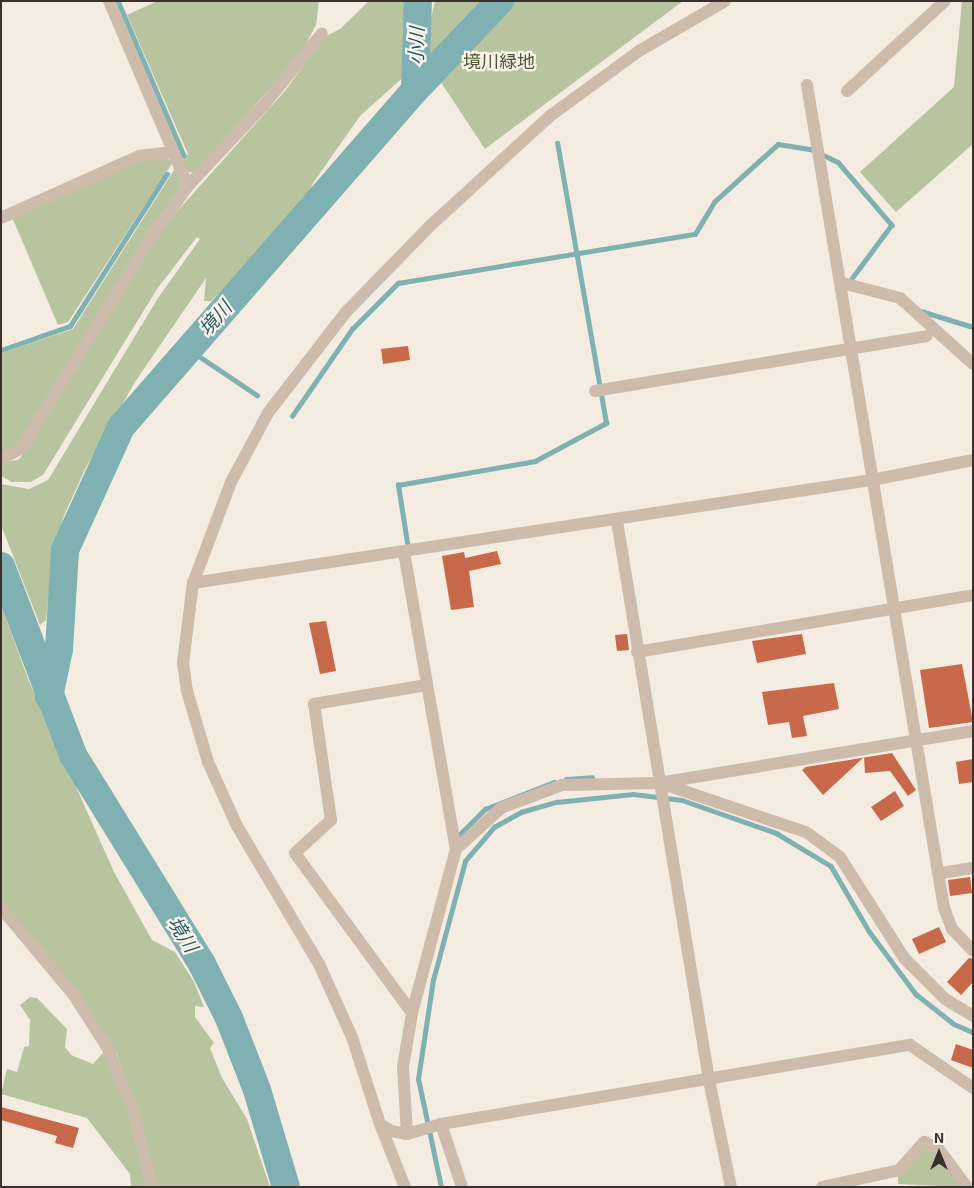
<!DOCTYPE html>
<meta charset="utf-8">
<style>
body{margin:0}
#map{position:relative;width:974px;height:1188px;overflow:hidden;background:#f4ebe1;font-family:"Exo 2","Noto Sans JP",sans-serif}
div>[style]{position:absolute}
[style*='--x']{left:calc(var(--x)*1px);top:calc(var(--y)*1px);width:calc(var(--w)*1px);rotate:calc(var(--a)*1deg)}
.green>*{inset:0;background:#b8c4a0}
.stream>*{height:4.5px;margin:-2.25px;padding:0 2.25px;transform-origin:2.25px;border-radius:2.25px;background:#7fb0b2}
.river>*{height:28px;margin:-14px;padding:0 14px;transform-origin:14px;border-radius:14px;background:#7fb0b2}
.building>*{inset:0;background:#c8694b}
.street>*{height:12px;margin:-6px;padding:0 6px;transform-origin:6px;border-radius:6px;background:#cdbbac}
span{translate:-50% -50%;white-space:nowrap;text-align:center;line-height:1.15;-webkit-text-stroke:4.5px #fbf5ee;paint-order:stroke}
.park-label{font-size:18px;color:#4a5a2e}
.water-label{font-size:19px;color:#1f5a5e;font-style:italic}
.frame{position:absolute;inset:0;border:2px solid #3b302b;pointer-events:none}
.north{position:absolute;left:914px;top:1128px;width:50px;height:50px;-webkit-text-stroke:4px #fbf5ee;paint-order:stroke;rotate:0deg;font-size:14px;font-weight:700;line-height:20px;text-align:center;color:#3b302b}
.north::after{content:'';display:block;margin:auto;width:18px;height:22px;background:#3b302b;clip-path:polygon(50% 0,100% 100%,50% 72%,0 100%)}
</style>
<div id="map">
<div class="green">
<i style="clip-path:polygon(157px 1px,319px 1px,316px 25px,303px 50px,197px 173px,188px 172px,182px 161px,188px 154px,127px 15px)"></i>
<i style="clip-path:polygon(369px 1px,411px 1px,409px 72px,360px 116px,313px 183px,298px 217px,211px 301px,204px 301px,206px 278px,135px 382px,85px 469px,64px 516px,53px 551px,46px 620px,40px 625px,1px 525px,1px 484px,29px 489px,48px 480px,158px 298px,200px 239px,197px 237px,157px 289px,43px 475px,31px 482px,12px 482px,1px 476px,1px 462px,18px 460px,26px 451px,138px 265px,172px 217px,285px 91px,324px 37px,340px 29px)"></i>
<i style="clip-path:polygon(435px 1px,683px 1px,485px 149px,423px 55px)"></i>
<i style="clip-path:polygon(962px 1px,973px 1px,973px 144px,896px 212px,860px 172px,954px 87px)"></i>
<i style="clip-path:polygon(164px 156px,173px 162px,68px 322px,58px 325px,12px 217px,142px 159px)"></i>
<i style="clip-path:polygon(176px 167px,181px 187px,149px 230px,17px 446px,1px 454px,1px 353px,73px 329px)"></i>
<i style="clip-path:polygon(1px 605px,28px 679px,114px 872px,152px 940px,175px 952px,194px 982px,204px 1007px,195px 1006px,195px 1017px,214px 1043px,210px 1048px,222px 1078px,247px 1119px,270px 1187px,157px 1187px,117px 1054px,1px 902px)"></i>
<i style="clip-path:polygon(30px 997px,37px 998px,67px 1029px,65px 1047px,71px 1055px,93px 1064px,103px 1053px,108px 1055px,123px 1089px,148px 1187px,131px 1187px,130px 1174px,87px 1118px,1px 1094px,7px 1069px,17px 1072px,24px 1047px,29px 1046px,30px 1020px,20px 1005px)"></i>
<i style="clip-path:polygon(930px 1147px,962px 1187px,898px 1184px,898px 1176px,919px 1149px)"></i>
</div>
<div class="stream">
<i style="--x:118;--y:1;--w:168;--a:66.9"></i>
<i style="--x:921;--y:311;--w:54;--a:17.1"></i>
<i style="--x:1;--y:350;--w:73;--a:-19.2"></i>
<i style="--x:70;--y:326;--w:180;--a:-57.5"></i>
<i style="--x:190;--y:350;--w:81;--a:33.9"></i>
<i style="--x:292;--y:416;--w:106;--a:-55.4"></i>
<i style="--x:352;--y:329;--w:65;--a:-45"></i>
<i style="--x:398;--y:283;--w:301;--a:-9.4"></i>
<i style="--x:695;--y:234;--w:37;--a:-59"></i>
<i style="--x:714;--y:202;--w:86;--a:-42.2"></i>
<i style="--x:778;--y:144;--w:33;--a:9"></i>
<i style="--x:811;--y:149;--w:30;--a:26"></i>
<i style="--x:838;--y:162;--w:83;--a:49.4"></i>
<i style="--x:892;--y:225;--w:72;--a:126.6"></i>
<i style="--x:408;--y:549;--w:65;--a:-98.9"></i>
<i style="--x:398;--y:485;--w:139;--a:-9.9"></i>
<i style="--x:535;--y:461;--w:81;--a:-28.2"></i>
<i style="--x:606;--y:423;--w:284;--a:-99.9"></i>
<i style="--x:566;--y:779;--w:26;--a:-4"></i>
<i style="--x:456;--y:838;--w:41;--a:-45"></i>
<i style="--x:485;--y:809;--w:74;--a:-21.4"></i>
<i style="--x:441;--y:1187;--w:110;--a:-102"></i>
<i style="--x:418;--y:1079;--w:100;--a:-81.4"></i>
<i style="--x:433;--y:980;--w:123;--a:-74.9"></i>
<i style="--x:465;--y:861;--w:45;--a:-49.5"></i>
<i style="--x:494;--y:827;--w:31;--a:-29"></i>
<i style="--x:521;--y:812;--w:37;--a:-16"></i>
<i style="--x:557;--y:802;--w:76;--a:-6"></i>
<i style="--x:633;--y:794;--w:49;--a:7"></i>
<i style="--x:682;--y:800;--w:100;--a:19.3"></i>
<i style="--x:776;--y:833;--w:64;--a:31"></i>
<i style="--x:831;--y:866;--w:75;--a:59.7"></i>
<i style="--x:869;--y:931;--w:79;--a:53.3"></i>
<i style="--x:916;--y:994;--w:48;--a:38.3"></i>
<i style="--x:954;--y:1024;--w:21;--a:23"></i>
</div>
<div class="river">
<i style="--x:415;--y:90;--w:89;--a:-88.1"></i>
<i style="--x:1;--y:566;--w:202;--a:69.1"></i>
<i style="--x:73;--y:755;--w:246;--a:58.3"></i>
<i style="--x:202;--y:964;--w:60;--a:63.4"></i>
<i style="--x:229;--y:1018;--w:77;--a:68.7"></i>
<i style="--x:257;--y:1090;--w:101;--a:73.4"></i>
<i style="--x:49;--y:697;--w:49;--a:-78.2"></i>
<i style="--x:59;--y:649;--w:99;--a:-86.5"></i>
<i style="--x:65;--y:550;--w:135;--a:-65.5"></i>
<i style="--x:121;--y:427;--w:447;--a:-48.9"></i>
<i style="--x:415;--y:90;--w:123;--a:-46.3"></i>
</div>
<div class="building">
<i style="clip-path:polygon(408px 346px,410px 360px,383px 364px,381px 349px)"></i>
<i style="clip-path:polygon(497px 551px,501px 564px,469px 571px,474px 607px,451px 610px,442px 556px,464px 552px,465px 558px)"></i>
<i style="clip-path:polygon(326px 621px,336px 671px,320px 674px,309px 623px)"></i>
<i style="clip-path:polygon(627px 634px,629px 650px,617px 651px,615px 635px)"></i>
<i style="clip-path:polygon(802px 634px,806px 654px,757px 663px,752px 641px)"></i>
<i style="clip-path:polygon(962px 664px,973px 722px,929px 728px,920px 670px)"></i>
<i style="clip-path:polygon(834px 683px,839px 709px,803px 716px,807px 736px,792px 738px,789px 722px,768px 725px,762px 692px)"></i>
<i style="clip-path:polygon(892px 753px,916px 790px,908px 796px,890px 771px,865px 773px,864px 757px,823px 795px,802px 770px,806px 767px)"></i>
<i style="clip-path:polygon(973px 759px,973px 782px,959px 784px,956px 762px)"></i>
<i style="clip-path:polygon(895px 791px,904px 806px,881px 821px,871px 807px)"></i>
<i style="clip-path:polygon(970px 877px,972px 893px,950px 896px,948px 880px)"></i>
<i style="clip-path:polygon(939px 927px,946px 942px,919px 954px,912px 939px)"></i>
<i style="clip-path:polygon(969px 958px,973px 959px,973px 982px,961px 995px,947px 982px)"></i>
<i style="clip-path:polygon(956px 1044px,973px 1050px,973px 1068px,951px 1060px)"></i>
<i style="clip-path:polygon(1px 1107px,79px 1128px,73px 1148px,55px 1143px,57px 1136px,1px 1120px)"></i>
</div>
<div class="street">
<i style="--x:109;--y:1;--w:201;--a:66.9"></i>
<i style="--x:725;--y:1;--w:99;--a:149.8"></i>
<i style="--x:639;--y:51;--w:110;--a:143.9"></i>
<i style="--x:550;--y:116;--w:164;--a:137.5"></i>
<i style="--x:429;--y:227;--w:119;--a:134.3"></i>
<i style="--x:346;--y:312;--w:128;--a:127.7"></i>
<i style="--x:268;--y:413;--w:78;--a:118.2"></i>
<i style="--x:231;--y:482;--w:108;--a:110.6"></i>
<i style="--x:193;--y:583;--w:81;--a:97.1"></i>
<i style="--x:183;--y:663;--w:28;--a:82"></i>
<i style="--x:187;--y:691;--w:74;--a:73.5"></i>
<i style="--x:208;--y:762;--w:70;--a:65.6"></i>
<i style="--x:237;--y:826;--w:161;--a:59.3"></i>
<i style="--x:319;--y:964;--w:80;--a:65.7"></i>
<i style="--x:352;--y:1037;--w:91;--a:72.2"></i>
<i style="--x:380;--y:1124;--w:13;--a:32"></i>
<i style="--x:391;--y:1131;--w:16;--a:11"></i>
<i style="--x:407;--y:1134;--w:35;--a:-16"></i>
<i style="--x:441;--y:1124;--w:476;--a:-9.6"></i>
<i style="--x:910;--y:1045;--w:76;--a:34.3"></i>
<i style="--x:807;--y:85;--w:834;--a:80.55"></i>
<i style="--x:944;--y:908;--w:22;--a:69"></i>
<i style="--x:952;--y:929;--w:30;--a:46"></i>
<i style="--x:847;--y:91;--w:133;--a:-42.6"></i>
<i style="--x:1;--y:218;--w:151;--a:-24.2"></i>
<i style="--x:139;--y:156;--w:33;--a:-7"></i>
<i style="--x:842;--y:283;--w:60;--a:14.5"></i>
<i style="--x:900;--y:298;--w:98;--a:42.1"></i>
<i style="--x:595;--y:391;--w:336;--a:-9.4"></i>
<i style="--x:1;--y:459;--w:22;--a:-27"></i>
<i style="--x:21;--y:449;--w:250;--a:-58.4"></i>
<i style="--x:152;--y:236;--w:62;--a:-54.2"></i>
<i style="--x:188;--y:186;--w:111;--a:-46.8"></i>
<i style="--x:264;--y:105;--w:92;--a:-51.1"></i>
<i style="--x:617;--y:521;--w:567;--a:80.65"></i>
<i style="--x:709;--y:1080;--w:109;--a:78.4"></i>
<i style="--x:404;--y:552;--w:302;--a:80.1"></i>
<i style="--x:193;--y:583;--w:687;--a:-8.63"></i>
<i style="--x:872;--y:480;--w:103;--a:-11.2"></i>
<i style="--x:637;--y:652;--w:341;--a:-9.6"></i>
<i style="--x:665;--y:782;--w:312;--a:-9.4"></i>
<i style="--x:941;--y:873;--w:32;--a:-9"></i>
<i style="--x:1;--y:908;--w:112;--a:50.1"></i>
<i style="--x:73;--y:994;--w:63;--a:57.3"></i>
<i style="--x:107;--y:1047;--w:67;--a:67.2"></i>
<i style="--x:133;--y:1109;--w:80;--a:76.3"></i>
<i style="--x:412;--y:1013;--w:198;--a:-126.2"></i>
<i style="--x:295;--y:853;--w:49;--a:-42.5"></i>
<i style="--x:331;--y:820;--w:117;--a:-98.3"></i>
<i style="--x:314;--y:704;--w:114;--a:-9.6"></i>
<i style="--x:380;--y:1124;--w:68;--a:68.4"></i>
<i style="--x:441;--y:1124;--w:66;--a:71.6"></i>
<i style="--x:407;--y:1134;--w:67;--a:-93.4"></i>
<i style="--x:403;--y:1067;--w:55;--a:-80.5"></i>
<i style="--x:412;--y:1013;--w:170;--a:-75"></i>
<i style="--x:456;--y:849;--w:61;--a:-42.3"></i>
<i style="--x:501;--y:808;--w:65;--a:-20.7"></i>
<i style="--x:562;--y:785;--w:98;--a:-1.2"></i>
<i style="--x:660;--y:783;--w:154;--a:18.6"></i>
<i style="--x:806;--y:832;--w:42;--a:36.3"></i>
<i style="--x:840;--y:857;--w:120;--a:57.6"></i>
<i style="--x:904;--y:958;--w:58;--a:45"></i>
<i style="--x:945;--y:999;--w:33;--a:31"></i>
<i style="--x:822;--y:1187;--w:79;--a:-12.4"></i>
<i style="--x:899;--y:1170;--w:38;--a:-48"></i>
<i style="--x:924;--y:1142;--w:15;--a:23"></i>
<i style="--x:938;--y:1148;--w:49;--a:53.4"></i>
</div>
<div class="park-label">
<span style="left:499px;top:61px">境川緑地</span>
</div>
<div class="water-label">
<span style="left:416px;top:46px;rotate:-88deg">小川</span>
<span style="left:215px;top:318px;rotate:-49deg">境川</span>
<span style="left:183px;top:934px;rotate:58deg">境川</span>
</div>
<div class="frame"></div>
<div class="north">N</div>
</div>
